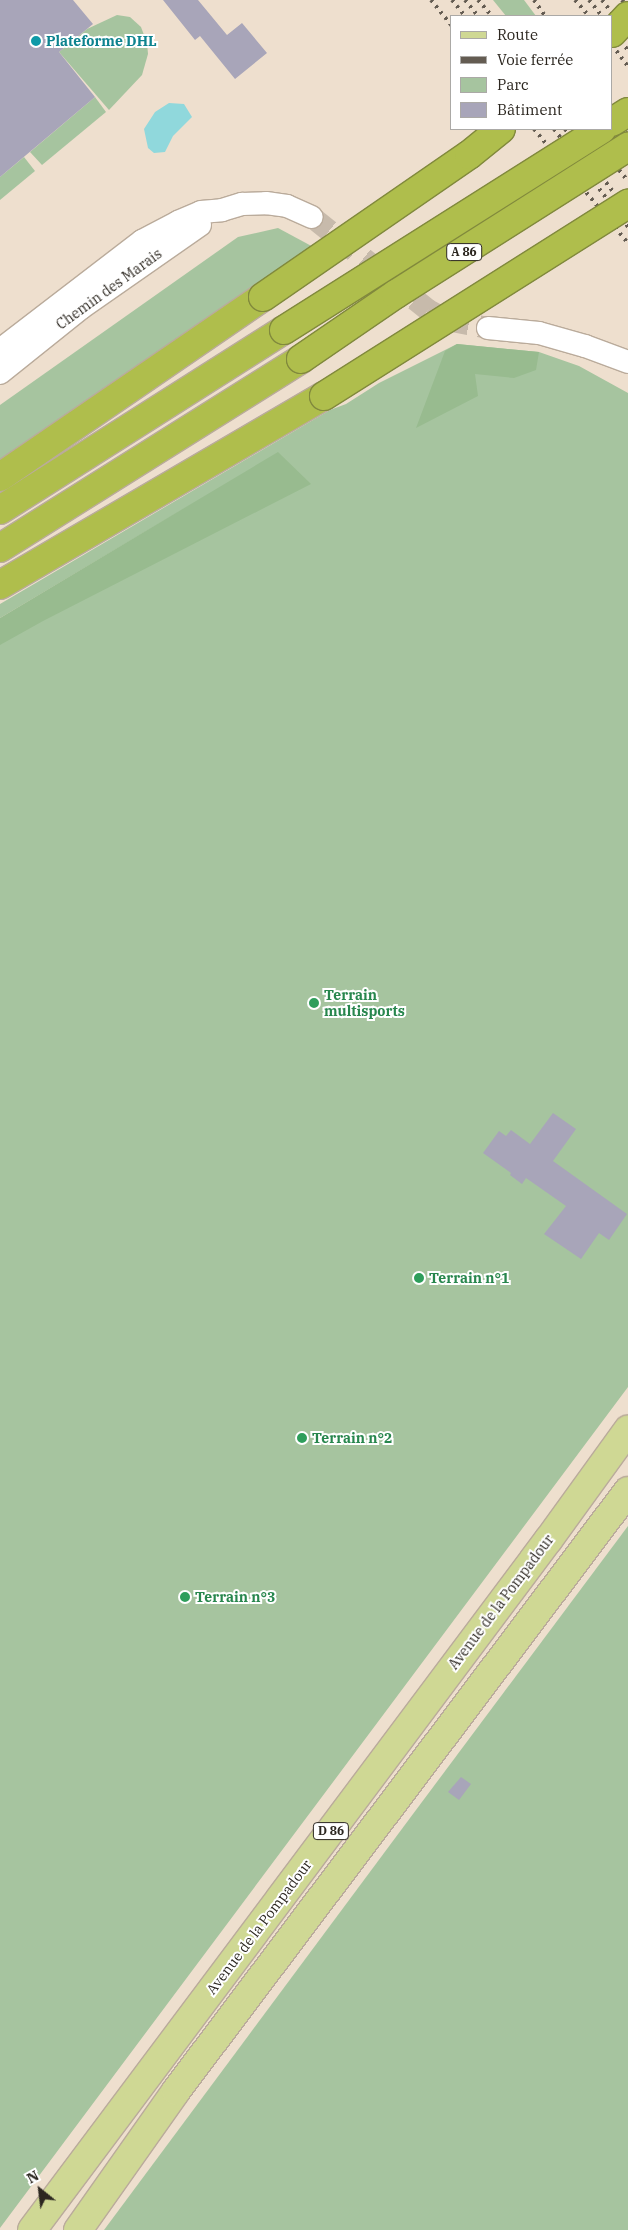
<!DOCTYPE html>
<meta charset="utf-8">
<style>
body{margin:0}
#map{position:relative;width:628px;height:2230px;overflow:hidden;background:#eedfce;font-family:"IBM Plex Serif",serif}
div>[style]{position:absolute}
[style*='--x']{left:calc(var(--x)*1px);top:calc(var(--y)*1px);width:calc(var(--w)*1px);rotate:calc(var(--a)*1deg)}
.green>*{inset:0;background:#a6c49f}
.forest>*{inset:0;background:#98bb8f}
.water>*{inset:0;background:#90d8dc}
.building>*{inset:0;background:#a8a5b9}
.tertiary-tunnel>*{height:22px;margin-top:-11px;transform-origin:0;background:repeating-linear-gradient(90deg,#c7baab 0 22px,transparent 0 33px)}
.roads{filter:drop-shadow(1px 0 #baab9b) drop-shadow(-1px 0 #baab9b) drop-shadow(0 1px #baab9b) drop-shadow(0 -1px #baab9b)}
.tertiary>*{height:22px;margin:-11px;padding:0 11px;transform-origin:11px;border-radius:11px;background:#fff}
.primary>*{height:28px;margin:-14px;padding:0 14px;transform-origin:14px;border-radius:14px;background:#cfd894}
.motorway>*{height:28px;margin:-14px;padding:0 14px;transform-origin:14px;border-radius:14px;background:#afbe4c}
.rail>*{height:4px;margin-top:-2px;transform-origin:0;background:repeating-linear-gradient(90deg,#645c52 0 2.5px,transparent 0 7.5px)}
.bridges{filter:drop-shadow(1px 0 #81893d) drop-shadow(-1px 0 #81893d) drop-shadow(0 1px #81893d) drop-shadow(0 -1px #81893d)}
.motorway-bridge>*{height:28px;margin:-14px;padding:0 14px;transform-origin:14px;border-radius:14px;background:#afbe4c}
.dots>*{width:14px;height:14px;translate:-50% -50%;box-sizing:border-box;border:2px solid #fff;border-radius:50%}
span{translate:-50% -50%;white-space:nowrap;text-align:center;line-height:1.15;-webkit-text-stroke:4px #fff;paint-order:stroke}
.shield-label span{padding:1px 4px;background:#fff;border:1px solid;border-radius:4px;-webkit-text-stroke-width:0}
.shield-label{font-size:12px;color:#2c2720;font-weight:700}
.culture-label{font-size:14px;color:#0d838f;font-weight:700}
.left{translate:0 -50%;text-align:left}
.street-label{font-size:14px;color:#2c2720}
.leisure-label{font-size:14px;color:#27864d;font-weight:700}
.legend{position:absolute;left:450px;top:15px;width:162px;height:115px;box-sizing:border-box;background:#fff;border:1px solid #aba9a6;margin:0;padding:6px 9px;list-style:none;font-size:15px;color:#2c2720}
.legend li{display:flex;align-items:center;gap:10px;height:25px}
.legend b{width:25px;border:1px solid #aba9a6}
.north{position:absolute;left:15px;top:2165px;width:50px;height:50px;-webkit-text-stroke:4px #fff;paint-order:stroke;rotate:331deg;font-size:14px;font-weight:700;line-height:20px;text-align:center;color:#2c2720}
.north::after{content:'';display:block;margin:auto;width:18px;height:22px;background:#2c2720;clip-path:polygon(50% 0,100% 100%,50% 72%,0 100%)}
</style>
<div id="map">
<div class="green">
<i style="clip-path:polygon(493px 0,524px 0,536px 16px,506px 16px)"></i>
<i style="clip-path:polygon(117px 15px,130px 17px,141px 27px,147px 43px,148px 54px,142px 75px,109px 110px,59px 52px,87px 29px)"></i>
<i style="clip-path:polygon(95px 97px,106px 112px,42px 165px,30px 152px)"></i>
<i style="clip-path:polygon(24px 157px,35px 171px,0 200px,0 177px)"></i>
<i style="clip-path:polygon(278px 228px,317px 249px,0 465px,0 405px,238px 237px)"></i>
<i style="clip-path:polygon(457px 344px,539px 352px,579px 366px,628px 393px,628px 1387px,0 2228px,0 619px,202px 498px,0 618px,0 604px,330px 410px,346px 404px,379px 383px)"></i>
<i style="clip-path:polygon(628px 1526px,628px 2230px,104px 2230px,413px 1814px)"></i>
</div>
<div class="forest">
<i style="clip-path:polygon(457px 344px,539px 352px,536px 370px,514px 378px,475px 374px,478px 396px,416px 428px,445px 351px)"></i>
<i style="clip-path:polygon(278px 452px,311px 484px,43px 621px,0 645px,0 618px)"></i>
</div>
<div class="water">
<i style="clip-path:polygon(169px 103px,184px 104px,192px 117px,173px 136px,165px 152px,154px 153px,148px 148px,144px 129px,155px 112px)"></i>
</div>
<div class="building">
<i style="clip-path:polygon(0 0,73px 0,93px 24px,59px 52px,95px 97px,0 177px)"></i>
<i style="clip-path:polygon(163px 0,198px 0,227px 35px,242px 23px,267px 53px,235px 79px,200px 36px,195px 40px)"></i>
<i style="clip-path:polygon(553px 1113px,576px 1129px,553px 1161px,627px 1214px,609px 1240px,599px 1233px,581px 1259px,544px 1234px,566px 1206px,526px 1178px,522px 1184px,510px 1175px,511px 1173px,483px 1153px,499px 1131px,506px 1136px,511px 1130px,530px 1144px)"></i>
<i style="clip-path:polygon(461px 1777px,471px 1784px,459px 1800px,448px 1792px)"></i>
</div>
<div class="tertiary-tunnel">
<i style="--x:312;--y:217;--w:149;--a:38.7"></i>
<i style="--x:428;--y:310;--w:21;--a:28"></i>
<i style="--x:447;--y:320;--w:42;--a:11"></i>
</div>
<div class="roads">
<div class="tertiary">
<i style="--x:488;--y:328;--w:51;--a:5.6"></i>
<i style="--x:539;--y:333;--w:48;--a:15.8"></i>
<i style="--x:585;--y:346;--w:46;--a:20.4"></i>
<i style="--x:0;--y:350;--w:179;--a:-37.5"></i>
<i style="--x:142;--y:241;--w:41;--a:-27.8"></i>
<i style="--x:178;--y:222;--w:25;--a:-23"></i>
<i style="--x:201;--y:212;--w:21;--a:-5"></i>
<i style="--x:222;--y:210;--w:21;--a:-17"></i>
<i style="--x:242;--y:204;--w:24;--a:-2"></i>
<i style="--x:266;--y:203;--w:21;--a:8"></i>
<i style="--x:287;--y:206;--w:27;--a:24"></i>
<i style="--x:0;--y:373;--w:104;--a:-38.7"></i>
<i style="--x:81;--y:308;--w:145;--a:-34.9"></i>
</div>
<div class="primary">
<i style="--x:32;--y:2230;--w:863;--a:-53.2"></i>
<i style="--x:549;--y:1539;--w:135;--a:-54.1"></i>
<i style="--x:78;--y:2230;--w:170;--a:-54.8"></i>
<i style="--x:176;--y:2091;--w:751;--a:-53.01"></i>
</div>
<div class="motorway">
<i style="--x:0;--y:477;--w:319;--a:-34.4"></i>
<i style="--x:0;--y:510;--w:336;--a:-32.4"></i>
<i style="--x:0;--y:548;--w:355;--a:-32.1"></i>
<i style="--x:0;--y:585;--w:375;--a:-30.3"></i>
</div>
</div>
<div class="rail">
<i style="--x:431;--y:0;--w:33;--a:51"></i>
<i style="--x:452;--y:0;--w:21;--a:51"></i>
<i style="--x:465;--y:0;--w:21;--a:51"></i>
<i style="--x:478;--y:0;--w:21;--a:49"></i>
<i style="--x:534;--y:0;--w:19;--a:55"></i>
<i style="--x:575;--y:0;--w:21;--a:49"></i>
<i style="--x:589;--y:0;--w:21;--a:51"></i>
<i style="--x:602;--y:0;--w:43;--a:52.6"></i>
<i style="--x:622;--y:0;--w:10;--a:53"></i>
<i style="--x:612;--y:29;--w:26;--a:53"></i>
<i style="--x:612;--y:45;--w:26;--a:53"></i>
<i style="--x:612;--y:114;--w:28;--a:55"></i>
<i style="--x:534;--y:129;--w:148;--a:50.5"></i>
<i style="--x:554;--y:129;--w:123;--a:52.9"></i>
<i style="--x:565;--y:129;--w:103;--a:52.5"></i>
<i style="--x:586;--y:129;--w:67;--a:51.1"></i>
</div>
<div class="bridges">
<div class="motorway-bridge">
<i style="--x:612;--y:33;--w:23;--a:-47"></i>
<i style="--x:612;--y:122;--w:19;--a:-32"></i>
<i style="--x:263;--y:297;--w:250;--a:-34.6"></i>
<i style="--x:469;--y:155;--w:41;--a:-39.1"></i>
<i style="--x:284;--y:330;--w:376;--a:-32.3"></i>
<i style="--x:301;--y:359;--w:115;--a:-34.4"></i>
<i style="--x:396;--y:294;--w:275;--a:-32.4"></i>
<i style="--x:324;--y:396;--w:360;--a:-32.3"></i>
</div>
</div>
<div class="dots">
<i style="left:36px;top:41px;background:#0f9aa8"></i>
<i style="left:314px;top:1003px;background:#2e9e5b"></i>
<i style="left:419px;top:1278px;background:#2e9e5b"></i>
<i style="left:302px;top:1438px;background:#2e9e5b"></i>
<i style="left:185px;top:1597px;background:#2e9e5b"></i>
</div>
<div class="shield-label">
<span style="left:464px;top:252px">A 86</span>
<span style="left:331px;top:1831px">D 86</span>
</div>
<div class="culture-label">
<span class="left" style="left:46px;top:41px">Plateforme DHL</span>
</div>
<div class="street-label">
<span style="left:109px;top:289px;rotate:-36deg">Chemin des Marais</span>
<span style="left:501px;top:1602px;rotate:-53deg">Avenue de la Pompadour</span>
<span style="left:259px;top:1927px;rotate:-53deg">Avenue de la Pompadour</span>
</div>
<div class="leisure-label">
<span class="left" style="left:324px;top:1003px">Terrain<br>multisports</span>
<span class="left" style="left:429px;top:1278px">Terrain n°1</span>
<span class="left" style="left:312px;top:1438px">Terrain n°2</span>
<span class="left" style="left:195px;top:1597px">Terrain n°3</span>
</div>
<ul class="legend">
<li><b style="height:6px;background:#cfd894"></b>Route</li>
<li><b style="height:6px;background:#645c52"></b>Voie ferrée</li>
<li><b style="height:14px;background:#a6c49f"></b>Parc</li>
<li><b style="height:14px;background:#a8a5b9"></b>Bâtiment</li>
</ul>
<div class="north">N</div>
</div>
